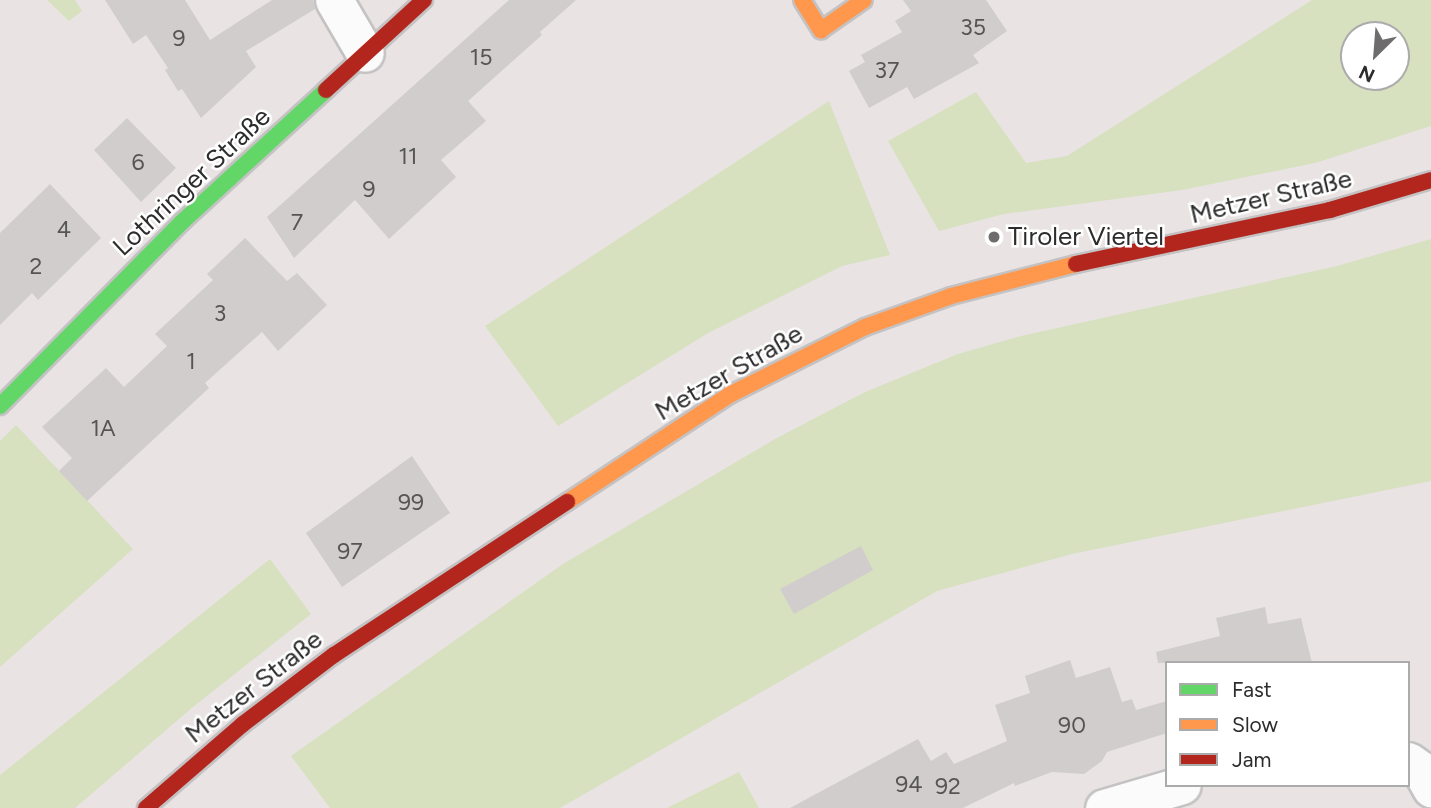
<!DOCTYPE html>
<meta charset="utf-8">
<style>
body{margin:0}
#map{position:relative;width:1431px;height:808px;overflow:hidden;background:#e9e4e3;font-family:Figtree,sans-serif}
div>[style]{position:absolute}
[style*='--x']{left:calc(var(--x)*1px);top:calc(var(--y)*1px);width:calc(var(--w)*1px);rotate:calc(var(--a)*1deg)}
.green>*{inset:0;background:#d7e0bf}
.building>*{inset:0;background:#d1cdcc}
.roads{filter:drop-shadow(2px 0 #c4c2c3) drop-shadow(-2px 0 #c4c2c3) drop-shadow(0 2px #c4c2c3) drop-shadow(0 -2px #c4c2c3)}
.street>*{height:37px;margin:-18.5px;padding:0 18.5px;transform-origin:18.5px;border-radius:18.5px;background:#fcfbfb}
.fast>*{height:16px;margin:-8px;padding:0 8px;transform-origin:8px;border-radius:8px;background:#63d668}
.slow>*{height:16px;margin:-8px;padding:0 8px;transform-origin:8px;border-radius:8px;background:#ff974d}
.jam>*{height:16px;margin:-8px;padding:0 8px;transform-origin:8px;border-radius:8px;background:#b3261e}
.dots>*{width:19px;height:19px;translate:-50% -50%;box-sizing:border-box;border:4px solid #fff;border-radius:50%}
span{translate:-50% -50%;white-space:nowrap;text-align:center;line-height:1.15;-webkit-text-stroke:5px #fff;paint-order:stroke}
.number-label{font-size:23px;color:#565555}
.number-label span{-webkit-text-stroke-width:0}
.street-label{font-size:26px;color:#2c2c2c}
.poi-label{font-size:26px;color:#2c2c2c}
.left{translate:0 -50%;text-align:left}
.legend{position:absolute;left:1165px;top:661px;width:245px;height:126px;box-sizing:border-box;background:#fff;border:2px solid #ababab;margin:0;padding:9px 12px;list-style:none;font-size:21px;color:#2c2c2c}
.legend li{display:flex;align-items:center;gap:14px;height:35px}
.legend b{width:35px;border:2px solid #ababab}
.north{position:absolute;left:1340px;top:21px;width:70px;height:70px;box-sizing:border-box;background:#fff;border:2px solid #ababab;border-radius:50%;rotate:205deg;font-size:19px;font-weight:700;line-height:28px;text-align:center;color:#2c2c2c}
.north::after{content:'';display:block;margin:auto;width:24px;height:32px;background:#6e6c6c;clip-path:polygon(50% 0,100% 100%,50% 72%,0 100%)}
</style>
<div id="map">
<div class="green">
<i style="clip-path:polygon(47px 0,75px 0,82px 11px,69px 21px)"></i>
<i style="clip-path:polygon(evenodd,1312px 0,1431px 0,1431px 126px,1315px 163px,1182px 190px,1004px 214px,939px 231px,888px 141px,976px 92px,1026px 163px,1067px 156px,1312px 0,1354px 35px,1396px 35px,1396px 77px,1354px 77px,1354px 35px)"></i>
<i style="clip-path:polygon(829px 101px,890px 255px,842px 266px,708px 333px,558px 426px,485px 326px)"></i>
<i style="clip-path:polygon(1431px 239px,1431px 481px,1072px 554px,937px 591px,560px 808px,330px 808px,291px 756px,563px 564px,775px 439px,865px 392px,958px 354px,1021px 336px,1337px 266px)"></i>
<i style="clip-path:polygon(16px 425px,133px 549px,0 667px,0 441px)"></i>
<i style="clip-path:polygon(270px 559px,311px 614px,193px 707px,75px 808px,0 808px,0 775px)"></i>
<i style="clip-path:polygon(739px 772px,759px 808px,667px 808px)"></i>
</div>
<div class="building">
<i style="clip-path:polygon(105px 0,185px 0,210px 40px,272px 0,313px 0,315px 9px,246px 51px,256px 67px,201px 118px,182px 89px,178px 91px,165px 70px,168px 68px,146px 35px,133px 44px)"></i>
<i style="clip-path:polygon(509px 0,576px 0,540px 32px,542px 35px,468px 101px,486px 121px,441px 160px,456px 177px,389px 239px,355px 200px,294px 258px,267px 217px)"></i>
<i style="clip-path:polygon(903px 0,986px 0,1007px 31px,973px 55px,979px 63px,914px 99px,907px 87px,869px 108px,849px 71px,865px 62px,861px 55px,902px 32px,895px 21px,911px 11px)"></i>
<i style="clip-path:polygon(127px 118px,176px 168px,141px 202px,94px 150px)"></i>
<i style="clip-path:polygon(50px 184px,101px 238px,38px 300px,32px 293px,0 325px,0 233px)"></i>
<i style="clip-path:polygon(245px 238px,287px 281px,297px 273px,327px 305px,278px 351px,262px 332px,205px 383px,209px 388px,87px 501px,59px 471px,72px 458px,42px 427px,106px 368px,124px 387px,167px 346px,155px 334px,213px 280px,207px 274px)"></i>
<i style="clip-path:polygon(412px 456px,450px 513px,342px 587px,306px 533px)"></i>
<i style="clip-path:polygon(861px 546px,873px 570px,794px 614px,780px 589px)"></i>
<i style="clip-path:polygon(1265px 607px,1268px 624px,1301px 618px,1312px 663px,1158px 663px,1156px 652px,1220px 636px,1216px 618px)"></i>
<i style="clip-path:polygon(1070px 660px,1076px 678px,1110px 667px,1122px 702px,1132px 699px,1136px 710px,1167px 701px,1167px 733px,1107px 752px,1102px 761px,1084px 774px,1052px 772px,1015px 786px,1014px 783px,963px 808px,790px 808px,918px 739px,931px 761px,946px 752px,954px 764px,1007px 741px,995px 705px,1030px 693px,1025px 676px)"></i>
</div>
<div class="roads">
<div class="street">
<i style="--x:334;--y:0;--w:61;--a:59.7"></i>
<i style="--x:1408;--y:761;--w:16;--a:35"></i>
<i style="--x:1421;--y:770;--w:21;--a:61"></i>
<i style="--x:1104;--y:808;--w:81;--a:-16.4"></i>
</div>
<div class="fast">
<i style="--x:0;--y:406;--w:259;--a:-45.3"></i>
<i style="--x:182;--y:222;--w:195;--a:-42.5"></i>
</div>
<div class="slow">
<i style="--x:802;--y:0;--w:36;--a:58"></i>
<i style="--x:821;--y:30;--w:52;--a:-34.9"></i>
<i style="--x:567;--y:502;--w:196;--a:-33.4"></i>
<i style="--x:731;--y:394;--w:150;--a:-26.6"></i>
<i style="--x:865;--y:327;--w:91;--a:-19.8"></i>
<i style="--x:951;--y:296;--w:129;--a:-14.4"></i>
</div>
<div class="jam">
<i style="--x:326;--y:90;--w:133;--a:-42.6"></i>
<i style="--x:1076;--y:264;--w:260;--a:-12"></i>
<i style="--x:1330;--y:210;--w:105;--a:-16.5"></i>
<i style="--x:146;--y:808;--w:128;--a:-40.9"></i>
<i style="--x:243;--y:724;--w:114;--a:-37.2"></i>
<i style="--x:334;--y:655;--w:279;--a:-33.3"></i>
</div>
</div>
<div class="dots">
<i style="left:994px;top:237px;background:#6e6c6c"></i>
</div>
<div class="number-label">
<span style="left:973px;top:27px">35</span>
<span style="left:179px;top:38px">9</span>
<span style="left:481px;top:57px">15</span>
<span style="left:887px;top:70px">37</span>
<span style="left:408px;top:156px">11</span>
<span style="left:138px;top:162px">6</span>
<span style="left:369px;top:189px">9</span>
<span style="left:297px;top:222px">7</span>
<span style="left:64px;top:229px">4</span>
<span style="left:36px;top:266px">2</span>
<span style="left:220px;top:313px">3</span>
<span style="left:191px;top:361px">1</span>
<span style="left:103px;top:428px">1A</span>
<span style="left:411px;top:502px">99</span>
<span style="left:350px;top:551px">97</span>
<span style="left:1072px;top:725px">90</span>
<span style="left:909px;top:784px">94</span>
<span style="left:948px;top:786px">92</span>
</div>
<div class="street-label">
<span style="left:192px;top:182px;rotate:-43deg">Lothringer Straße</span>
<span style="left:1271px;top:197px;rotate:-13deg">Metzer Straße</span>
<span style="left:729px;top:373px;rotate:-30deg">Metzer Straße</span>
<span style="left:254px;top:687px;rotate:-38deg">Metzer Straße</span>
</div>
<div class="poi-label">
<span class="left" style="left:1008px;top:237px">Tiroler Viertel</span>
</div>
<ul class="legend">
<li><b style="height:9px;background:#63d668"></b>Fast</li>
<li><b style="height:9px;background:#ff974d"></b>Slow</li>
<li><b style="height:9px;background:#b3261e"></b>Jam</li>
</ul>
<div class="north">N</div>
</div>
